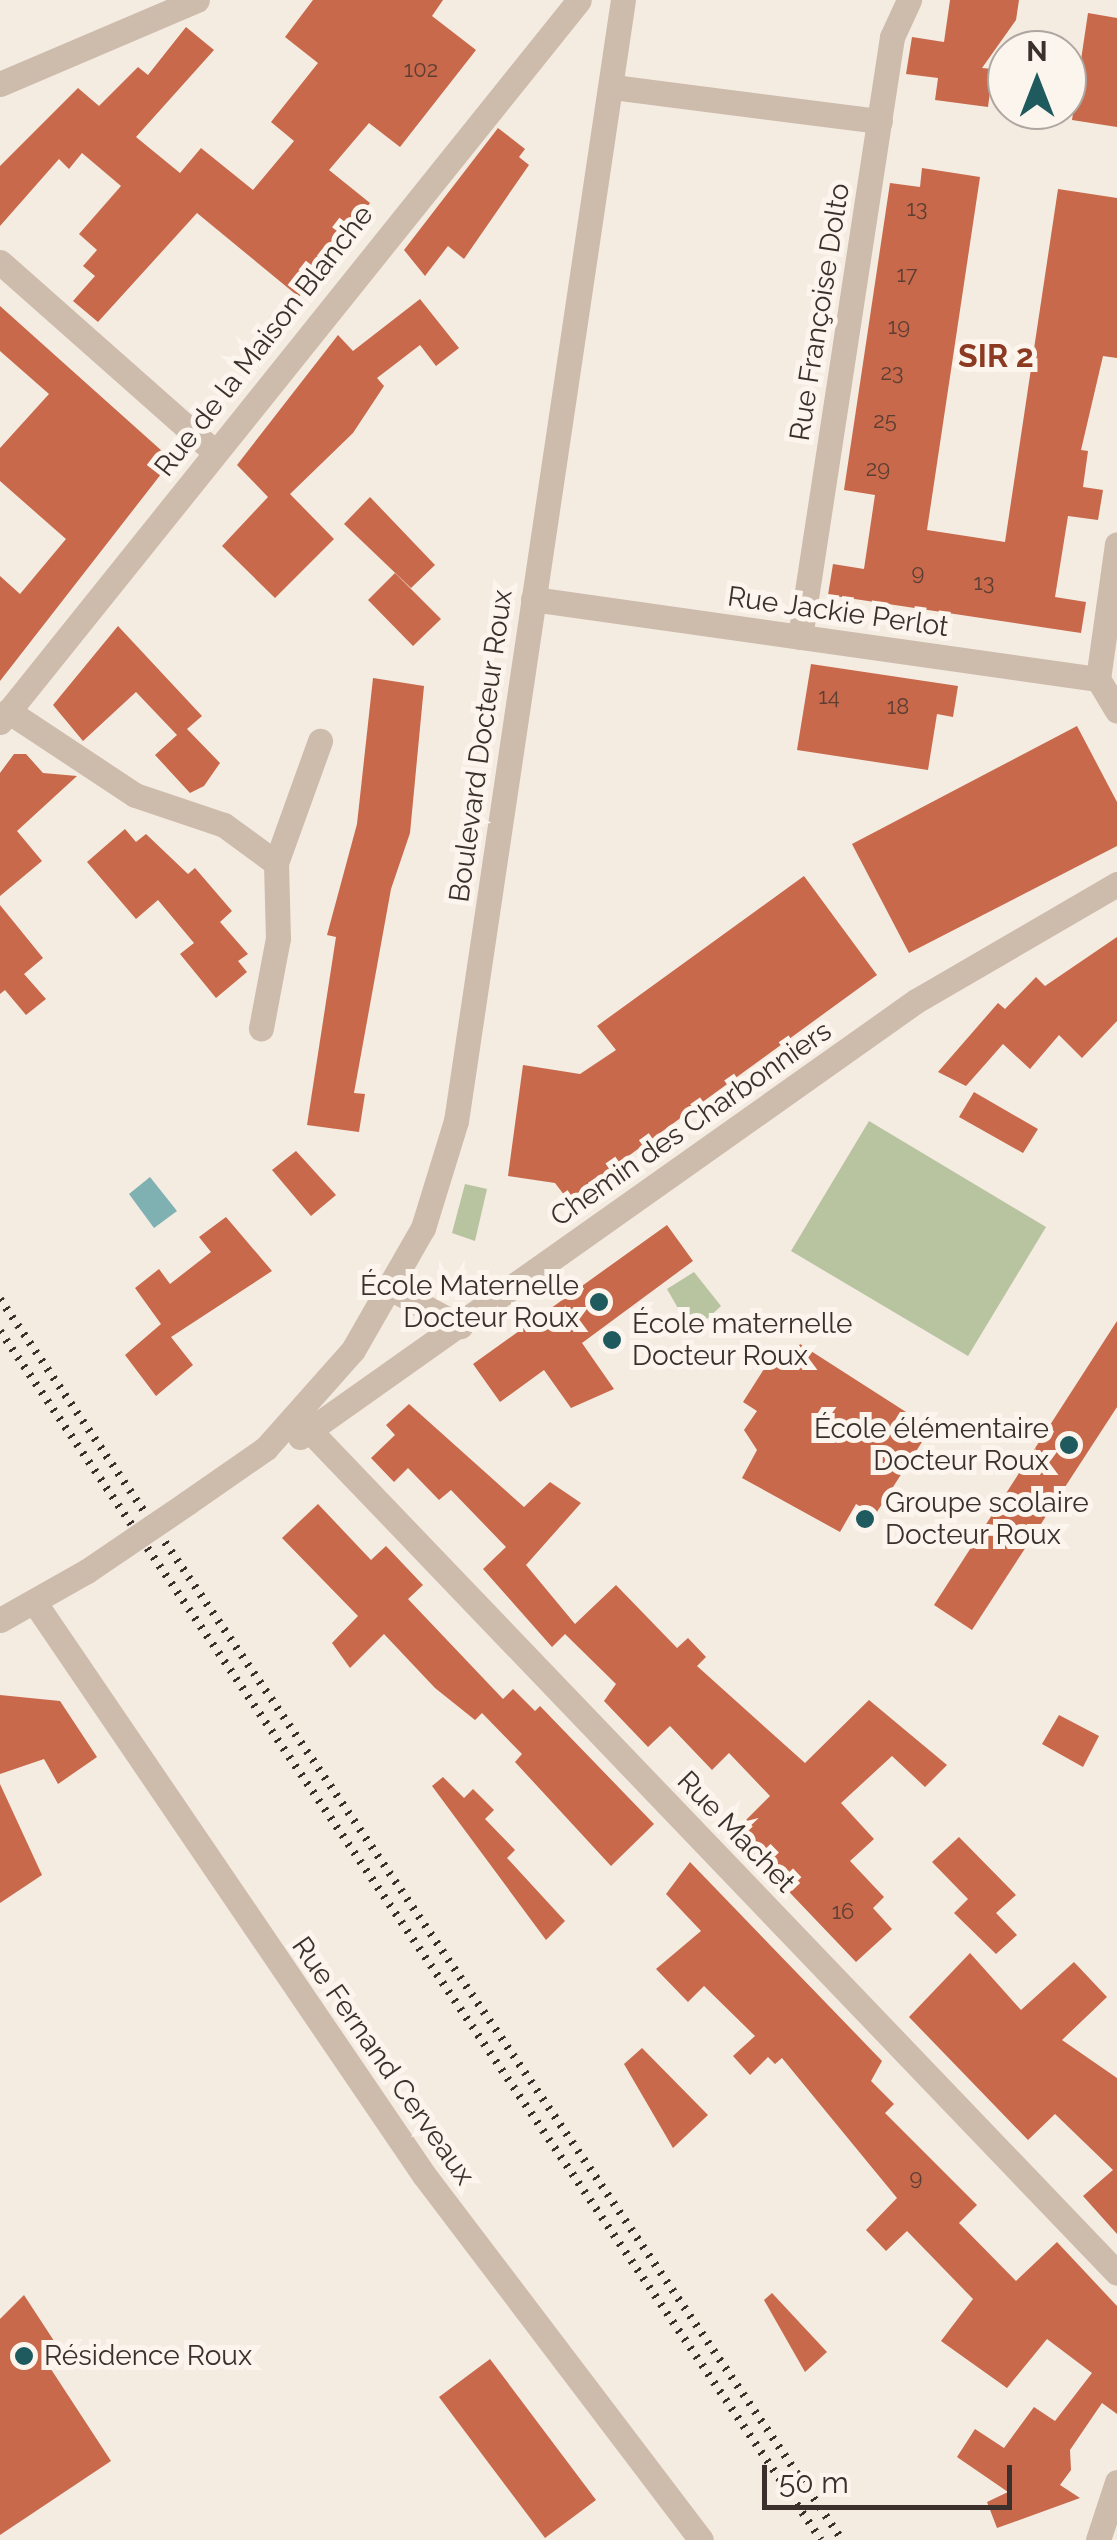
<!DOCTYPE html>
<meta charset="utf-8">
<style>
body{margin:0}
#map{position:relative;width:1117px;height:2540px;overflow:hidden;background:#f4ebe1;font-family:Raleway,sans-serif}
div>[style]{position:absolute}
[style*='--x']{left:calc(var(--x)*1px);top:calc(var(--y)*1px);width:calc(var(--w)*1px);rotate:calc(var(--a)*1deg)}
.green>*{inset:0;background:#b8c4a0}
.water>*{inset:0;background:#7fb0b2}
.building>*{inset:0;background:#c8694b}
.minor>*{height:25px;margin:-12.5px;padding:0 12.5px;transform-origin:12.5px;border-radius:12.5px;background:#cdbbac}
.tertiary>*{height:25px;margin:-12.5px;padding:0 12.5px;transform-origin:12.5px;border-radius:12.5px;background:#cdbbac}
.rail>*{height:8px;margin-top:-4px;transform-origin:0;background:repeating-linear-gradient(90deg,#3b302b 0 2.5px,transparent 0 10.5px)}
.minor-bridge>*{height:25px;margin:-12.5px;padding:0 12.5px;transform-origin:12.5px;border-radius:12.5px;background:#cdbbac}
.dots>*{width:28px;height:28px;translate:-50% -50%;box-sizing:border-box;border:5px solid #fbf5ee;border-radius:50%}
span{translate:-50% -50%;white-space:nowrap;text-align:center;line-height:1.15;-webkit-text-stroke:10px #fbf5ee;paint-order:stroke}
.number-label{font-size:22px;color:#5e3e33}
.number-label span{-webkit-text-stroke-width:0}
.street-label{font-size:28px;color:#3b302b}
.poi-label{font-size:28px;color:#3b302b}
.right{translate:-100% -50%;text-align:right}
.left{translate:0 -50%;text-align:left}
.quarter-label{font-size:32px;color:#8c3b22;font-weight:700}
.north{position:absolute;left:987px;top:30px;width:100px;height:100px;box-sizing:border-box;background:#fbf5ee;border:2px solid #aea6a0;border-radius:50%;rotate:0deg;font-size:28px;font-weight:700;line-height:40px;text-align:center;color:#3b302b}
.north::after{content:'';display:block;margin:auto;width:35px;height:45px;background:#1f5a5e;clip-path:polygon(50% 0,100% 100%,50% 72%,0 100%)}
.scale{position:absolute;left:762px;top:2465px;width:250px;height:45px;box-sizing:border-box;border:5px solid #3b302b;border-top:0;padding-left:12px;font-size:30px;line-height:35px;white-space:nowrap;color:#3b302b;-webkit-text-stroke:8px #fbf5ee;paint-order:stroke}
</style>
<div id="map">
<div class="green">
<i style="clip-path:polygon(869px 1121px,1046px 1227px,968px 1356px,791px 1251px)"></i>
<i style="clip-path:polygon(465px 1184px,487px 1189px,475px 1241px,452px 1233px)"></i>
<i style="clip-path:polygon(694px 1272px,721px 1306px,705px 1321px,679px 1310px,667px 1289px)"></i>
</div>
<div class="water">
<i style="clip-path:polygon(150px 1177px,177px 1211px,154px 1228px,129px 1194px)"></i>
</div>
<div class="building">
<i style="clip-path:polygon(313px 0,443px 0,432px 16px,476px 50px,400px 147px,369px 123px,329px 170px,370px 203px,299px 297px,197px 213px,98px 322px,73px 301px,95px 276px,83px 266px,97px 250px,79px 234px,121px 186px,82px 153px,69px 169px,59px 159px,0 226px,0 166px,78px 88px,99px 106px,138px 67px,148px 75px,186px 27px,214px 50px,136px 137px,180px 173px,201px 148px,253px 190px,294px 141px,271px 122px,318px 63px,285px 37px)"></i>
<i style="clip-path:polygon(950px 0,1019px 0,1016px 20px,982px 68px,993px 69px,988px 107px,935px 100px,938px 78px,906px 74px,912px 37px,944px 42px)"></i>
<i style="clip-path:polygon(1088px 13px,1117px 18px,1117px 127px,1072px 120px)"></i>
<i style="clip-path:polygon(498px 128px,525px 149px,519px 157px,529px 165px,464px 259px,448px 246px,425px 276px,404px 250px)"></i>
<i style="clip-path:polygon(922px 168px,980px 177px,927px 530px,1005px 542px,1058px 189px,1117px 198px,1117px 358px,1103px 356px,1081px 450px,1088px 451px,1083px 487px,1103px 490px,1098px 520px,1068px 516px,1055px 597px,1086px 602px,1081px 633px,828px 595px,833px 564px,864px 569px,875px 495px,844px 490px,890px 183px,920px 187px)"></i>
<i style="clip-path:polygon(420px 299px,459px 348px,436px 366px,420px 345px,377px 378px,384px 386px,353px 433px,290px 494px,334px 539px,275px 598px,222px 546px,268px 497px,237px 465px,338px 335px,353px 351px)"></i>
<i style="clip-path:polygon(0 306px,172px 460px,0 681px,0 576px,20px 594px,66px 539px,0 481px,0 448px,49px 394px,0 351px)"></i>
<i style="clip-path:polygon(370px 497px,435px 565px,411px 588px,344px 524px)"></i>
<i style="clip-path:polygon(395px 573px,441px 619px,413px 646px,368px 600px)"></i>
<i style="clip-path:polygon(118px 626px,202px 716px,187px 729px,220px 763px,204px 786px,190px 793px,155px 755px,177px 735px,136px 692px,83px 741px,53px 705px)"></i>
<i style="clip-path:polygon(811px 664px,958px 686px,953px 717px,937px 714px,928px 770px,797px 750px)"></i>
<i style="clip-path:polygon(373px 678px,424px 686px,410px 833px,391px 889px,354px 1093px,365px 1094px,359px 1132px,307px 1125px,336px 937px,327px 935px,357px 824px)"></i>
<i style="clip-path:polygon(1077px 726px,1117px 802px,1117px 846px,909px 953px,852px 844px)"></i>
<i style="clip-path:polygon(14px 754px,26px 754px,43px 773px,77px 776px,17px 831px,42px 861px,0 896px,0 773px)"></i>
<i style="clip-path:polygon(125px 829px,136px 842px,146px 834px,188px 874px,195px 868px,232px 911px,220px 922px,248px 954px,238px 961px,247px 972px,216px 998px,180px 954px,194px 943px,158px 900px,136px 919px,87px 862px)"></i>
<i style="clip-path:polygon(804px 876px,877px 975px,568px 1200px,555px 1183px,508px 1176px,523px 1065px,580px 1074px,616px 1050px,597px 1026px)"></i>
<i style="clip-path:polygon(0 905px,43px 958px,24px 974px,46px 999px,26px 1015px,5px 990px,0 994px)"></i>
<i style="clip-path:polygon(1117px 937px,1117px 1021px,1082px 1058px,1059px 1035px,1030px 1069px,1003px 1044px,966px 1086px,938px 1072px,998px 1003px,1005px 1009px,1036px 977px,1045px 986px)"></i>
<i style="clip-path:polygon(974px 1092px,1038px 1129px,1023px 1153px,959px 1117px)"></i>
<i style="clip-path:polygon(296px 1151px,336px 1195px,311px 1216px,272px 1170px)"></i>
<i style="clip-path:polygon(226px 1217px,272px 1271px,171px 1337px,193px 1365px,156px 1396px,125px 1355px,161px 1324px,135px 1288px,159px 1269px,170px 1284px,211px 1252px,199px 1237px)"></i>
<i style="clip-path:polygon(667px 1225px,693px 1261px,582px 1343px,614px 1389px,571px 1408px,544px 1370px,500px 1402px,473px 1364px)"></i>
<i style="clip-path:polygon(1117px 1321px,1117px 1407px,972px 1630px,934px 1605px)"></i>
<i style="clip-path:polygon(800px 1344px,931px 1428px,875px 1515px,856px 1504px,840px 1532px,742px 1478px,757px 1450px,744px 1430px,757px 1411px,743px 1402px,773px 1355px,787px 1364px)"></i>
<i style="clip-path:polygon(409px 1404px,524px 1507px,550px 1482px,581px 1503px,526px 1565px,575px 1624px,616px 1585px,677px 1648px,688px 1638px,706px 1657px,697px 1666px,805px 1763px,869px 1700px,947px 1765px,925px 1787px,892px 1756px,841px 1803px,874px 1839px,850px 1861px,884px 1897px,873px 1908px,892px 1929px,856px 1962px,733px 1833px,770px 1796px,729px 1753px,712px 1770px,670px 1726px,648px 1747px,604px 1701px,616px 1684px,565px 1634px,552px 1647px,483px 1569px,506px 1547px,451px 1490px,439px 1500px,408px 1468px,394px 1482px,371px 1458px,395px 1435px,386px 1425px)"></i>
<i style="clip-path:polygon(318px 1504px,371px 1560px,386px 1546px,423px 1585px,408px 1599px,503px 1699px,513px 1689px,535px 1711px,540px 1706px,654px 1824px,611px 1866px,515px 1762px,522px 1754px,482px 1713px,475px 1720px,435px 1688px,384px 1634px,350px 1668px,332px 1643px,358px 1616px,282px 1538px)"></i>
<i style="clip-path:polygon(0 1695px,60px 1701px,97px 1757px,58px 1784px,44px 1759px,0 1774px)"></i>
<i style="clip-path:polygon(1059px 1715px,1099px 1736px,1083px 1767px,1042px 1744px)"></i>
<i style="clip-path:polygon(443px 1777px,464px 1798px,473px 1789px,494px 1810px,485px 1819px,515px 1850px,507px 1858px,565px 1921px,546px 1940px,432px 1786px)"></i>
<i style="clip-path:polygon(0 1784px,42px 1875px,0 1903px)"></i>
<i style="clip-path:polygon(959px 1837px,1016px 1895px,996px 1913px,1017px 1935px,996px 1954px,954px 1913px,968px 1899px,932px 1862px)"></i>
<i style="clip-path:polygon(690px 1862px,882px 2061px,871px 2081px,894px 2104px,885px 2113px,977px 2205px,959px 2223px,1016px 2281px,1057px 2242px,1117px 2306px,1117px 2414px,1102px 2403px,1070px 2450px,1071px 2470px,1060px 2485px,1080px 2498px,997px 2528px,987px 2502px,1008px 2492px,957px 2457px,975px 2429px,1004px 2448px,1034px 2407px,1055px 2421px,1092px 2373px,1047px 2339px,1007px 2388px,941px 2341px,973px 2299px,907px 2231px,886px 2251px,866px 2230px,897px 2198px,782px 2058px,775px 2064px,768px 2057px,750px 2075px,733px 2056px,755px 2036px,704px 1986px,688px 2002px,656px 1969px,701px 1931px,666px 1894px)"></i>
<i style="clip-path:polygon(970px 1953px,1021px 2010px,1074px 1962px,1107px 1997px,1062px 2040px,1117px 2078px,1117px 2234px,1083px 2196px,1113px 2170px,1055px 2114px,1028px 2140px,909px 2017px)"></i>
<i style="clip-path:polygon(642px 2048px,708px 2115px,673px 2148px,624px 2064px)"></i>
<i style="clip-path:polygon(772px 2293px,827px 2352px,805px 2372px,764px 2300px)"></i>
<i style="clip-path:polygon(24px 2295px,58px 2347px,45px 2360px,111px 2461px,0 2535px,0 2319px)"></i>
<i style="clip-path:polygon(490px 2359px,596px 2500px,545px 2538px,439px 2397px)"></i>
</div>
<div class="minor">
<i style="--x:0;--y:84;--w:214;--a:-23.1"></i>
<i style="--x:613;--y:87;--w:269;--a:7.3"></i>
<i style="--x:0;--y:262;--w:288;--a:41.5"></i>
<i style="--x:533;--y:599;--w:571;--a:8.06"></i>
<i style="--x:800;--y:637;--w:607;--a:-81.28"></i>
<i style="--x:892;--y:37;--w:41;--a:-65.3"></i>
<i style="--x:1098;--y:679;--w:136;--a:-82"></i>
<i style="--x:1098;--y:679;--w:37;--a:59"></i>
<i style="--x:8;--y:711;--w:152;--a:33.5"></i>
<i style="--x:135;--y:795;--w:94;--a:18.6"></i>
<i style="--x:224;--y:825;--w:64;--a:36.2"></i>
<i style="--x:276;--y:863;--w:75;--a:88.5"></i>
<i style="--x:278;--y:938;--w:92;--a:100.7"></i>
<i style="--x:0;--y:722;--w:925;--a:-51.27"></i>
<i style="--x:276;--y:863;--w:130;--a:-70.2"></i>
<i style="--x:390;--y:1288;--w:80;--a:28.5"></i>
<i style="--x:312;--y:1433;--w:1163;--a:46.22"></i>
<i style="--x:300;--y:1437;--w:755;--a:-35.29"></i>
<i style="--x:916;--y:1001;--w:233;--a:-30.2"></i>
<i style="--x:187;--y:1503;--w:96;--a:-34.8"></i>
<i style="--x:266;--y:1448;--w:131;--a:-48.4"></i>
<i style="--x:353;--y:1350;--w:141;--a:-60.2"></i>
<i style="--x:423;--y:1228;--w:112;--a:-72.9"></i>
<i style="--x:456;--y:1121;--w:1133;--a:-81.53"></i>
<i style="--x:35;--y:1603;--w:692;--a:55.78"></i>
<i style="--x:424;--y:2175;--w:458;--a:52.8"></i>
<i style="--x:1098;--y:2540;--w:61;--a:-71.9"></i>
</div>
<div class="tertiary">
<i style="--x:0;--y:1620;--w:100;--a:-29.4"></i>
</div>
<div class="rail">
<i style="--x:0;--y:1299;--w:1500;--a:55.84"></i>
<i style="--x:0;--y:1331;--w:1461;--a:55.82"></i>
</div>
<div class="minor-bridge">
<i style="--x:87;--y:1571;--w:121;--a:-34.2"></i>
</div>
<div class="dots">
<i style="left:599px;top:1302px;background:#1f5a5e"></i>
<i style="left:612px;top:1340px;background:#1f5a5e"></i>
<i style="left:1069px;top:1445px;background:#1f5a5e"></i>
<i style="left:865px;top:1519px;background:#1f5a5e"></i>
<i style="left:24px;top:2356px;background:#1f5a5e"></i>
</div>
<div class="number-label">
<span style="left:421px;top:70px">102</span>
<span style="left:917px;top:209px">13</span>
<span style="left:907px;top:275px">17</span>
<span style="left:899px;top:327px">19</span>
<span style="left:892px;top:373px">23</span>
<span style="left:885px;top:421px">25</span>
<span style="left:878px;top:469px">29</span>
<span style="left:918px;top:573px">9</span>
<span style="left:984px;top:583px">13</span>
<span style="left:829px;top:697px">14</span>
<span style="left:898px;top:707px">18</span>
<span style="left:843px;top:1912px">16</span>
<span style="left:916px;top:2178px">9</span>
</div>
<div class="street-label">
<span style="left:820px;top:312px;rotate:-81deg">Rue Françoise Dolto</span>
<span style="left:264px;top:341px;rotate:-52deg">Rue de la Maison Blanche</span>
<span style="left:838px;top:612px;rotate:8deg">Rue Jackie Perlot</span>
<span style="left:481px;top:746px;rotate:-82deg">Boulevard Docteur Roux</span>
<span style="left:691px;top:1124px;rotate:-35deg">Chemin des Charbonniers</span>
<span style="left:736px;top:1832px;rotate:46deg">Rue Machet</span>
<span style="left:383px;top:2061px;rotate:55deg">Rue Fernand Cerveaux</span>
</div>
<div class="poi-label">
<span class="right" style="left:579px;top:1302px">École Maternelle<br>Docteur Roux</span>
<span class="left" style="left:632px;top:1340px">École maternelle<br>Docteur Roux</span>
<span class="right" style="left:1049px;top:1445px">École élémentaire<br>Docteur Roux</span>
<span class="left" style="left:885px;top:1519px">Groupe scolaire<br>Docteur Roux</span>
<span class="left" style="left:44px;top:2356px">Résidence Roux</span>
</div>
<div class="quarter-label">
<span style="left:996px;top:356px">SIR 2</span>
</div>
<div class="north">N</div>
<div class="scale">50 m</div>
</div>
